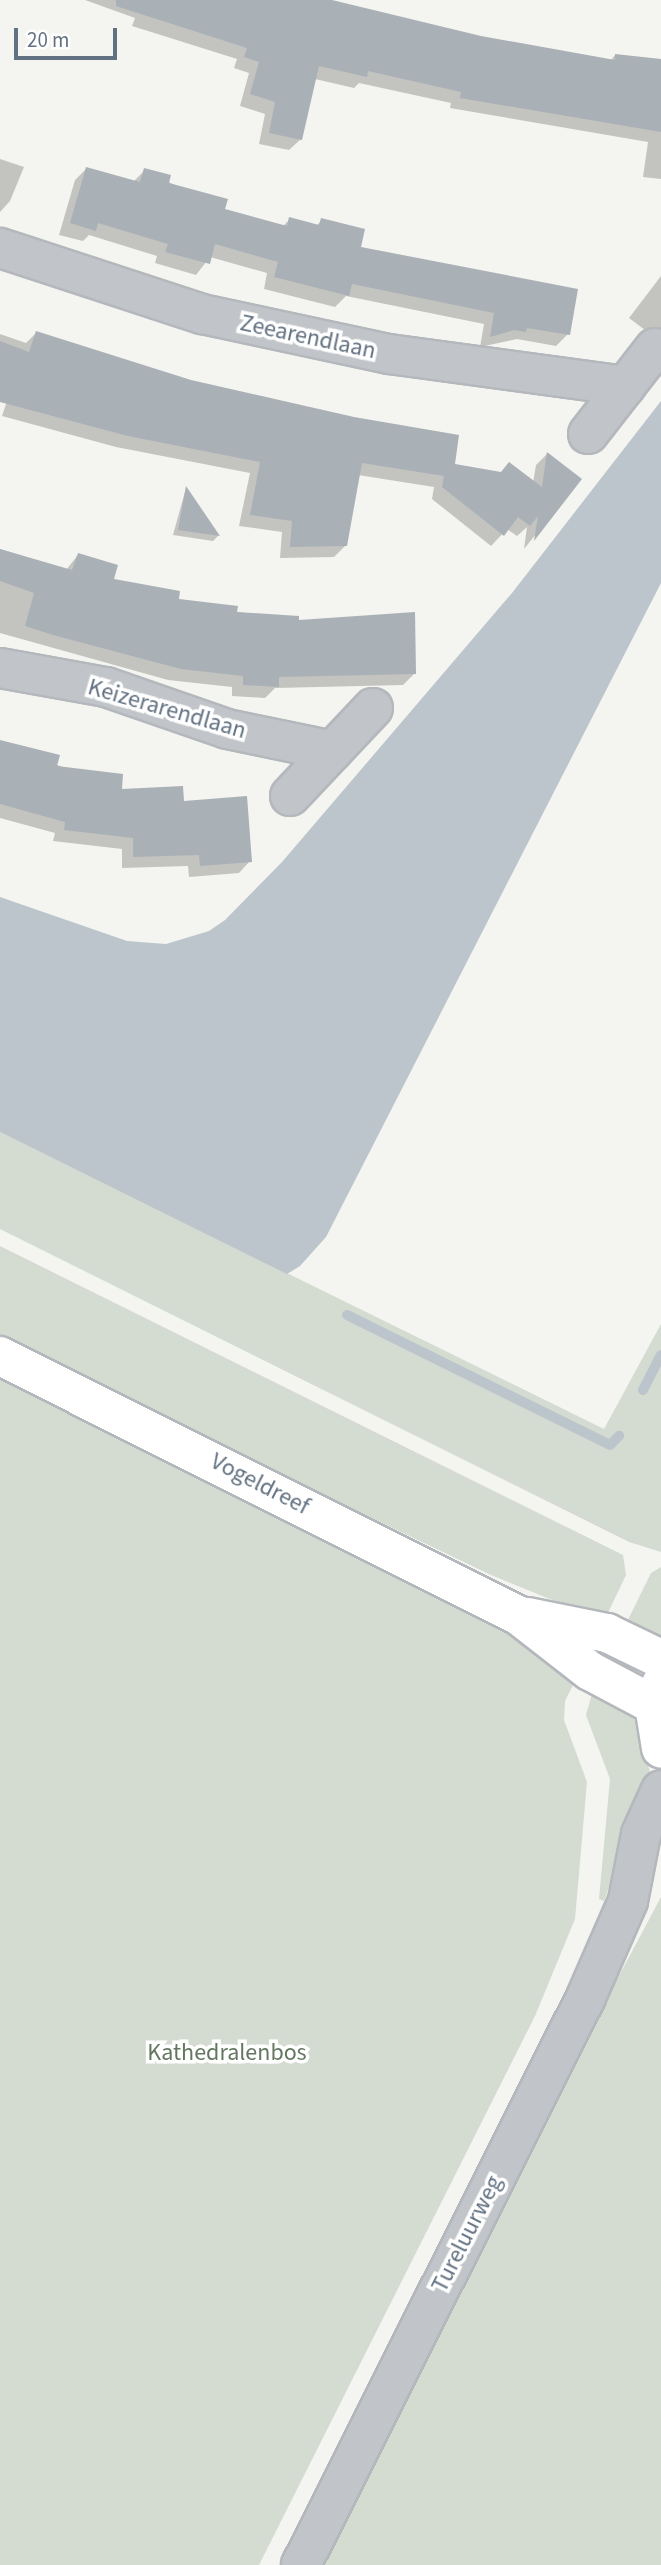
<!DOCTYPE html>
<style>
body{margin:0}
#map{position:relative;width:661px;height:2565px;overflow:hidden;background:#f4f4f0;font-family:"Source Sans 3",sans-serif}
div>[style]{position:absolute}
[style*='--x']{left:calc(var(--x)*1px);top:calc(var(--y)*1px);width:calc(var(--w)*1px);rotate:calc(var(--a)*1deg)}
.green>*{inset:0;background:#d4dbd1}
.water>*{inset:0;background:#bcc5cc}
.shadow>*{inset:0;background:#0003}
.stream>*{height:10px;margin:-5px;padding:0 5px;transform-origin:5px;border-radius:5px;background:#bcc5cc}
.building>*{inset:0;background:#a9b0b6}
.roads{filter:drop-shadow(2px 0 #b4b8bc) drop-shadow(-2px 0 #b4b8bc) drop-shadow(0 2px #b4b8bc) drop-shadow(0 -2px #b4b8bc)}
.minor>*{height:38px;margin:-19px;padding:0 19px;transform-origin:19px;border-radius:19px;background:#c1c4c8}
.major>*{height:38px;margin:-19px;padding:0 19px;transform-origin:19px;border-radius:19px;background:#fff}
span{translate:-50% -50%;white-space:nowrap;text-align:center;line-height:1.15;-webkit-text-stroke:7px #fff;paint-order:stroke}
.street-label{font-size:24px;color:#627181}
.park-label{font-size:24px;color:#647861}
.scale{position:absolute;left:14px;top:28px;width:103px;height:32px;box-sizing:border-box;border:4px solid #627181;border-top:0;padding-left:9px;font-size:21px;line-height:24px;white-space:nowrap;color:#627181;-webkit-text-stroke:5px #fff;paint-order:stroke}
</style>
<div id="map">
<div class="green">
<i style="clip-path:polygon(0 1132px,604px 1429px,661px 1324px,661px 1552px,629px 1542px,0 1229px)"></i>
<i style="clip-path:polygon(0 1246px,623px 1555px,626px 1575px,604px 1621px,491px 1575px,0 1340px)"></i>
<i style="clip-path:polygon(0 1376px,464px 1607px,577px 1677px,565px 1701px,564px 1720px,587px 1782px,575px 1919px,535px 2016px,259px 2565px,0 2565px)"></i>
<i style="clip-path:polygon(661px 1567px,661px 1641px,624px 1628px,651px 1573px)"></i>
<i style="clip-path:polygon(595px 1683px,632px 1710px,651px 1775px,604px 1901px,599px 1899px,610px 1779px,586px 1715px)"></i>
<i style="clip-path:polygon(661px 1897px,661px 2565px,321px 2565px,580px 2049px)"></i>
</div>
<div class="water">
<i style="clip-path:polygon(661px 401px,661px 583px,326px 1237px,300px 1266px,287px 1274px,0 1132px,0 897px,127px 941px,166px 944px,209px 931px,225px 920px,282px 862px,512px 593px)"></i>
</div>
<div class="shadow">
<i style="clip-path:polygon(85px 0,320px 0,480px 38px,610px 61px,615px 55px,661px 62px,661px 179px,643px 177px,648px 142px,450px 108px,451px 103px,359px 83px,354px 88px,315px 79px,301px 139px,289px 150px,259px 144px,265px 114px,240px 106px,249px 73px,234px 68px,237px 59px,132px 26px,135px 18px)"></i>
<i style="clip-path:polygon(0 159px,24px 167px,10px 201px,0 212px)"></i>
<i style="clip-path:polygon(86px 169px,133px 182px,145px 170px,223px 210px,282px 227px,290px 219px,316px 226px,322px 220px,359px 248px,568px 334px,556px 346px,517px 339px,480px 347px,484px 324px,346px 296px,335px 307px,264px 289px,267px 273px,210px 257px,196px 275px,155px 263px,157px 256px,89px 235px,83px 241px,59px 235px,75px 180px)"></i>
<i style="clip-path:polygon(661px 276px,661px 342px,629px 318px)"></i>
<i style="clip-path:polygon(36px 333px,453px 465px,533px 483px,536px 465px,547px 454px,580px 479px,524px 549px,527px 527px,517px 536px,507px 529px,491px 546px,432px 499px,434px 487px,358px 475px,345px 546px,334px 557px,280px 558px,282px 532px,239px 526px,250px 473px,116px 447px,2px 416px,10px 392px,0 388px,0 334px,26px 343px)"></i>
<i style="clip-path:polygon(186px 488px,218px 536px,213px 541px,173px 535px)"></i>
<i style="clip-path:polygon(0 549px,66px 570px,78px 555px,111px 581px,176px 601px,297px 622px,414px 674px,403px 685px,275px 688px,265px 698px,232px 696px,232px 687px,168px 680px,0 633px)"></i>
<i style="clip-path:polygon(0 742px,120px 790px,182px 803px,250px 861px,239px 873px,189px 877px,188px 866px,122px 868px,122px 849px,53px 841px,55px 833px,0 818px)"></i>
</div>
<div class="stream">
<i style="--x:347;--y:1315;--w:293;--a:26.3"></i>
<i style="--x:610;--y:1445;--w:13;--a:-45"></i>
<i style="--x:643;--y:1390;--w:39;--a:-63"></i>
</div>
<div class="building">
<i style="clip-path:polygon(116px 0,332px 0,481px 36px,615px 60px,615px 54px,661px 59px,661px 132px,460px 98px,461px 92px,368px 71px,367px 77px,319px 66px,302px 140px,269px 133px,275px 102px,250px 94px,259px 62px,244px 57px,247px 48px,116px 6px)"></i>
<i style="clip-path:polygon(86px 167px,140px 182px,144px 168px,171px 175px,169px 183px,228px 199px,225px 209px,287px 226px,289px 217px,319px 225px,321px 218px,365px 229px,361px 247px,578px 289px,570px 335px,527px 328px,526px 332px,514px 330px,490px 337px,494px 313px,352px 284px,349px 296px,274px 277px,278px 262px,215px 244px,210px 264px,165px 252px,168px 244px,98px 223px,96px 231px,70px 223px)"></i>
<i style="clip-path:polygon(36px 331px,191px 380px,354px 417px,459px 435px,455px 464px,501px 472px,509px 462px,542px 487px,547px 452px,582px 479px,534px 541px,538px 516px,530px 526px,518px 517px,504px 536px,442px 487px,444px 476px,362px 463px,347px 546px,290px 547px,292px 521px,250px 515px,260px 462px,128px 436px,0 402px,0 341px,29px 352px)"></i>
<i style="clip-path:polygon(186px 486px,220px 536px,178px 530px)"></i>
<i style="clip-path:polygon(0 549px,72px 570px,78px 553px,118px 565px,114px 579px,180px 591px,179px 599px,238px 606px,237px 612px,299px 616px,299px 620px,415px 612px,416px 674px,279px 677px,279px 687px,243px 685px,243px 676px,181px 669px,53px 635px,25px 626px,34px 593px,0 581px)"></i>
<i style="clip-path:polygon(0 740px,60px 755px,57px 766px,123px 774px,122px 789px,183px 786px,184px 801px,247px 796px,252px 862px,200px 866px,199px 855px,133px 857px,133px 838px,64px 830px,65px 822px,0 804px)"></i>
</div>
<div class="roads">
<div class="minor">
<i style="--x:0;--y:248;--w:213;--a:18.1"></i>
<i style="--x:202;--y:314;--w:191;--a:12.1"></i>
<i style="--x:389;--y:354;--w:239;--a:7.7"></i>
<i style="--x:588;--y:434;--w:109;--a:-52.1"></i>
<i style="--x:0;--y:668;--w:108;--a:10.2"></i>
<i style="--x:106;--y:687;--w:128;--a:19.1"></i>
<i style="--x:227;--y:729;--w:108;--a:11.7"></i>
<i style="--x:290;--y:796;--w:121;--a:-46.7"></i>
<i style="--x:301;--y:2565;--w:635;--a:-63.35"></i>
<i style="--x:586;--y:1997;--w:105;--a:-66.4"></i>
<i style="--x:628;--y:1901;--w:68;--a:-79"></i>
<i style="--x:641;--y:1834;--w:48;--a:-65.6"></i>
</div>
<div class="major">
<i style="--x:0;--y:1356;--w:579;--a:26.57"></i>
<i style="--x:518;--y:1615;--w:91;--a:37.9"></i>
<i style="--x:590;--y:1671;--w:72;--a:28"></i>
<i style="--x:527;--y:1617;--w:82;--a:11.3"></i>
<i style="--x:607;--y:1633;--w:60;--a:25.7"></i>
<i style="--x:661;--y:1684;--w:22;--a:108"></i>
<i style="--x:654;--y:1705;--w:44;--a:80.8"></i>
</div>
</div>
<div class="street-label">
<span style="left:308px;top:337px;rotate:12deg">Zeearendlaan</span>
<span style="left:167px;top:709px;rotate:16deg">Keizerarendlaan</span>
<span style="left:260px;top:1484px;rotate:27deg">Vogeldreef</span>
<span style="left:467px;top:2234px;rotate:-63deg">Tureluurweg</span>
</div>
<div class="park-label">
<span style="left:227px;top:2053px">Kathedralenbos</span>
</div>
<div class="scale">20 m</div>
</div>
